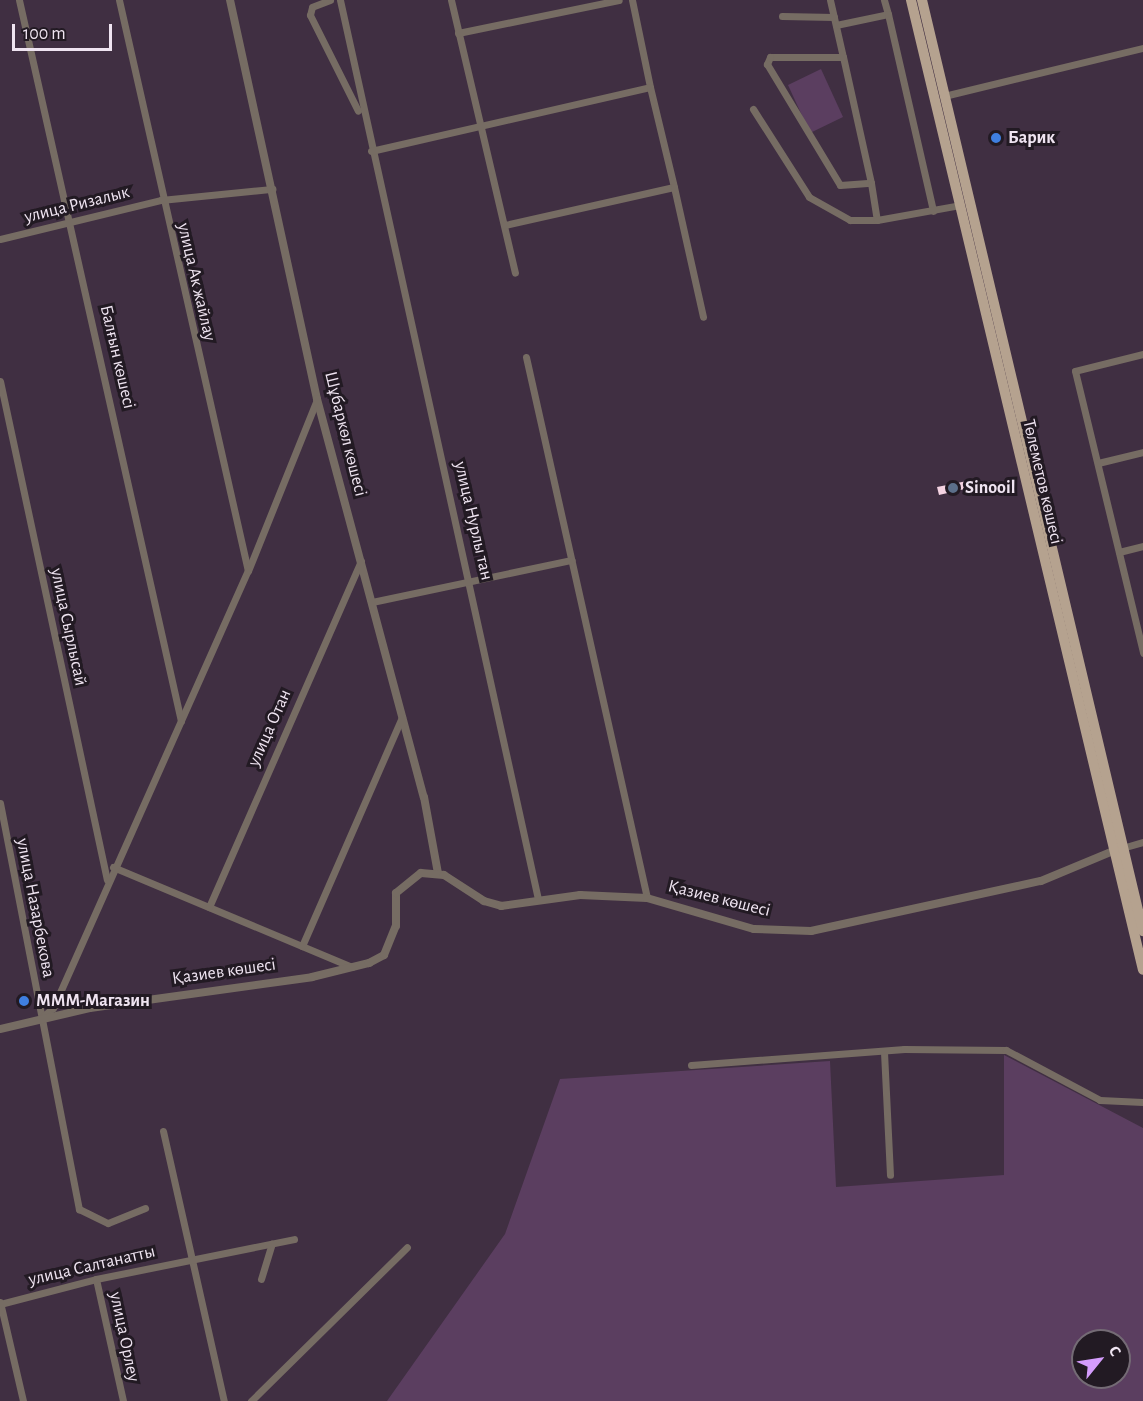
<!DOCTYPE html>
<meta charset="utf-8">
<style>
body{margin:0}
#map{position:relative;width:1143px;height:1401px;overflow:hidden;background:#402f42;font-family:"Alegreya Sans",sans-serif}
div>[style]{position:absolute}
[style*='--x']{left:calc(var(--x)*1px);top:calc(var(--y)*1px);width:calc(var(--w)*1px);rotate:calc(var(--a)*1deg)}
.green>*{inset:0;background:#5b3e60}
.building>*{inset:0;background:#f4d3e2}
.minor>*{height:7px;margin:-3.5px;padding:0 3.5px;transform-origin:3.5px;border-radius:3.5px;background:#766c63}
.tertiary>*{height:8px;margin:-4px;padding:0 4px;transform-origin:4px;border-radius:4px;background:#766c63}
.primary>*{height:10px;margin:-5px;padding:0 5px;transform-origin:5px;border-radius:5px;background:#b5a28f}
.dots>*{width:16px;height:16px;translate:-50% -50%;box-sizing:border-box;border:3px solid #221a23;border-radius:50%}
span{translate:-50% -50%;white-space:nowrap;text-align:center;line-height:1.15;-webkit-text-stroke:6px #221a23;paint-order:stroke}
.poi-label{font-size:18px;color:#efe4f1;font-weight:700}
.left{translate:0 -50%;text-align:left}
.street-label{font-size:18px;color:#efe4f1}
.north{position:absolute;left:1071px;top:1329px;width:60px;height:60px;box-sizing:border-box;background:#221a23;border:2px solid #746b75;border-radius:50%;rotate:60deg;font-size:16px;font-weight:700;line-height:24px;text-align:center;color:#efe4f1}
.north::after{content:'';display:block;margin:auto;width:21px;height:27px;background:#d49cfc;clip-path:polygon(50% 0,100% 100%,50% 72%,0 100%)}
.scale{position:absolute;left:12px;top:24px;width:100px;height:27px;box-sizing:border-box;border:3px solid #efe4f1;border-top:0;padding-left:8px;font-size:18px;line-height:21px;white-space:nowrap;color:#efe4f1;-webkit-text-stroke:4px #221a23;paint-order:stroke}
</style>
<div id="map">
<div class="green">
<i style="clip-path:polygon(821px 69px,843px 117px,810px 133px,788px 85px)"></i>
<i style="clip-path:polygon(evenodd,1004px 1055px,1143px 1128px,1143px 1401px,387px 1401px,505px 1234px,560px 1079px,830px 1061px,836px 1187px,1004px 1175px,1004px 1055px,1083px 1341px,1119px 1341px,1119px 1377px,1083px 1377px,1083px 1341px)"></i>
</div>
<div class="building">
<i style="clip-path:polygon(967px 481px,969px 488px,939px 495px,937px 487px)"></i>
</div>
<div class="minor">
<i style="--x:19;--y:0;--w:739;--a:77.34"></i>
<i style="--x:119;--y:0;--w:585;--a:77.27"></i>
<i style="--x:330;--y:0;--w:19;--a:159"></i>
<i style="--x:312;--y:7;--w:8;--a:104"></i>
<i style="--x:310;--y:15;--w:107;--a:63.4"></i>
<i style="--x:340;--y:0;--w:921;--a:77.58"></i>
<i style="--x:451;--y:0;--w:280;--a:76.8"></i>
<i style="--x:632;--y:0;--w:89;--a:78.3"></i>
<i style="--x:830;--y:0;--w:58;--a:77.2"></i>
<i style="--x:884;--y:0;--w:15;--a:74"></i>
<i style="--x:782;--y:16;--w:52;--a:1.1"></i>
<i style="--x:836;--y:25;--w:53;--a:-11.9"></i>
<i style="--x:888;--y:14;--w:202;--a:77.1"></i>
<i style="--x:458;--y:33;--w:164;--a:-11.6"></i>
<i style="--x:944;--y:96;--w:205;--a:-13.6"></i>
<i style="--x:753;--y:109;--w:104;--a:57.5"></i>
<i style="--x:809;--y:197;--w:47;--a:29.3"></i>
<i style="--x:850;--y:220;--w:27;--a:0"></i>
<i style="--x:371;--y:151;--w:286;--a:-12.9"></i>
<i style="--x:650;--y:87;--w:103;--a:76.5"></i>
<i style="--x:871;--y:183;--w:129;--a:-102.5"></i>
<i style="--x:843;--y:57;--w:73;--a:180"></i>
<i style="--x:770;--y:57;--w:8;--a:113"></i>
<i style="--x:767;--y:64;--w:141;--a:58.9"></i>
<i style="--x:840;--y:185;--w:31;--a:-4"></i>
<i style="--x:871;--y:183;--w:37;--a:81"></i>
<i style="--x:877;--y:220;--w:84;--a:-10.2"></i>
<i style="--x:505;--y:225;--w:173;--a:-12.7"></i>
<i style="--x:674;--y:187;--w:133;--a:77.4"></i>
<i style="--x:0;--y:239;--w:166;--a:-13.6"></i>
<i style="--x:161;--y:200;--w:112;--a:-5.7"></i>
<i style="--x:1143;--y:354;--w:70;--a:166"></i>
<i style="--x:1075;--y:371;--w:290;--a:76.4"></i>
<i style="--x:526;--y:357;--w:554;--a:77.39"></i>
<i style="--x:0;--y:381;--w:510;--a:77.9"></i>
<i style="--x:1098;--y:463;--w:46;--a:-13.7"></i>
<i style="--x:1119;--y:552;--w:25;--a:-14"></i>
<i style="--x:372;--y:602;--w:204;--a:-11.9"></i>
<i style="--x:0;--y:803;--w:414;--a:79"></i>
<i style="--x:79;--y:1209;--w:32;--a:26"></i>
<i style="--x:108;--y:1223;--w:40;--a:-22"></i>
<i style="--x:1122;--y:848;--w:22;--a:-16"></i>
<i style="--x:113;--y:867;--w:259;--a:22.7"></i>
<i style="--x:209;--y:907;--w:378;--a:-66.3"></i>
<i style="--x:302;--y:946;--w:250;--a:-66.4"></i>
<i style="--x:41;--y:1018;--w:16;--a:-40"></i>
<i style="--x:53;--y:1008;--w:479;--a:-66"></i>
<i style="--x:248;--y:571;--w:185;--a:-68.1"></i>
<i style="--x:884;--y:1052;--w:123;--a:87.2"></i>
<i style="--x:691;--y:1065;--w:214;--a:-4.3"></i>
<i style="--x:904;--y:1049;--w:102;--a:0.6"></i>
<i style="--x:1006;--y:1050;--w:106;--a:28"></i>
<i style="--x:1100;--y:1100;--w:43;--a:2.7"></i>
<i style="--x:163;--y:1131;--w:277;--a:77.3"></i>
<i style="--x:96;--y:1279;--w:125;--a:77.5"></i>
<i style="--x:261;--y:1279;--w:37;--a:-73"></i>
<i style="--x:0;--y:1302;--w:102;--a:76.9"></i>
<i style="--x:0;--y:1304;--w:99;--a:-14.6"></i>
<i style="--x:96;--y:1279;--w:202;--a:-11.4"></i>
<i style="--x:251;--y:1401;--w:219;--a:-44.6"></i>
</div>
<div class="tertiary">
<i style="--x:230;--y:0;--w:408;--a:77.7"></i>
<i style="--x:317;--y:399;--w:412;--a:75"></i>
<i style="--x:424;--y:797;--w:77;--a:79.6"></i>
<i style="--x:0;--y:1029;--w:92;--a:-13.1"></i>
<i style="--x:90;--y:1008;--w:224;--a:-7.9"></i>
<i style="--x:312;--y:977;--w:59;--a:-13.8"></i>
<i style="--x:369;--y:963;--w:17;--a:-28"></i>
<i style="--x:384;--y:955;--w:31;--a:-68"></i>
<i style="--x:396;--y:926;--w:33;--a:-90"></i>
<i style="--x:396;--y:893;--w:32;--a:-39"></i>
<i style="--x:421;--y:873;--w:23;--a:5"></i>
<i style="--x:444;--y:875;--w:48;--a:33"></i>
<i style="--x:484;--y:901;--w:18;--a:16"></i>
<i style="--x:501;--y:906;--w:80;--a:-7.9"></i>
<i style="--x:580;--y:895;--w:67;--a:2.6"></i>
<i style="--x:647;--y:898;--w:111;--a:16.2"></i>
<i style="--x:754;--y:929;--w:57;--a:2"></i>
<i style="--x:811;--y:931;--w:235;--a:-12.3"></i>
<i style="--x:1041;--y:881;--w:83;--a:-22.6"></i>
</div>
<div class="primary">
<i style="--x:911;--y:0;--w:997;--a:76.55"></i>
<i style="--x:922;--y:0;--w:957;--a:76.65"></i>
</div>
<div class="dots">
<i style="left:996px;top:138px;background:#3f7fe0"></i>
<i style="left:953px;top:488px;background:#5c6f8a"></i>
<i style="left:24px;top:1001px;background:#3f7fe0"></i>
</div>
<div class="poi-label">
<span class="left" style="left:1008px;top:138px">Барик</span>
<span class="left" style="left:965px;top:488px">Sinooil</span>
<span class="left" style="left:36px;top:1001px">МММ-Магазин</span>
</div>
<div class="street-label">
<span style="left:77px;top:205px;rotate:-14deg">улица Ризалык</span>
<span style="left:196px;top:282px;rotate:77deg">улица Ак жайлау</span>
<span style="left:117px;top:357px;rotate:77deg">Балғын көшесі</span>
<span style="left:345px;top:434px;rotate:76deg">Шұбаркөл көшесі</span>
<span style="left:1042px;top:482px;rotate:77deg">Төлеметов көшесі</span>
<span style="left:473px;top:521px;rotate:77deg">улица Нурлы тан</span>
<span style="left:68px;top:627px;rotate:78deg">улица Сырлысай</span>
<span style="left:270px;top:728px;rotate:-66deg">улица Отан</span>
<span style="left:719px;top:899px;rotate:14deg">Қазиев көшесі</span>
<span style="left:35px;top:908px;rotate:79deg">улица Назарбекова</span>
<span style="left:224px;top:972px;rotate:-8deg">Қазиев көшесі</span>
<span style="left:92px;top:1266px;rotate:-13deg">улица Салтанатты</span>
<span style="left:124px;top:1337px;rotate:78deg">улица Орлеу</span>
</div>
<div class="north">С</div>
<div class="scale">100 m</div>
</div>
